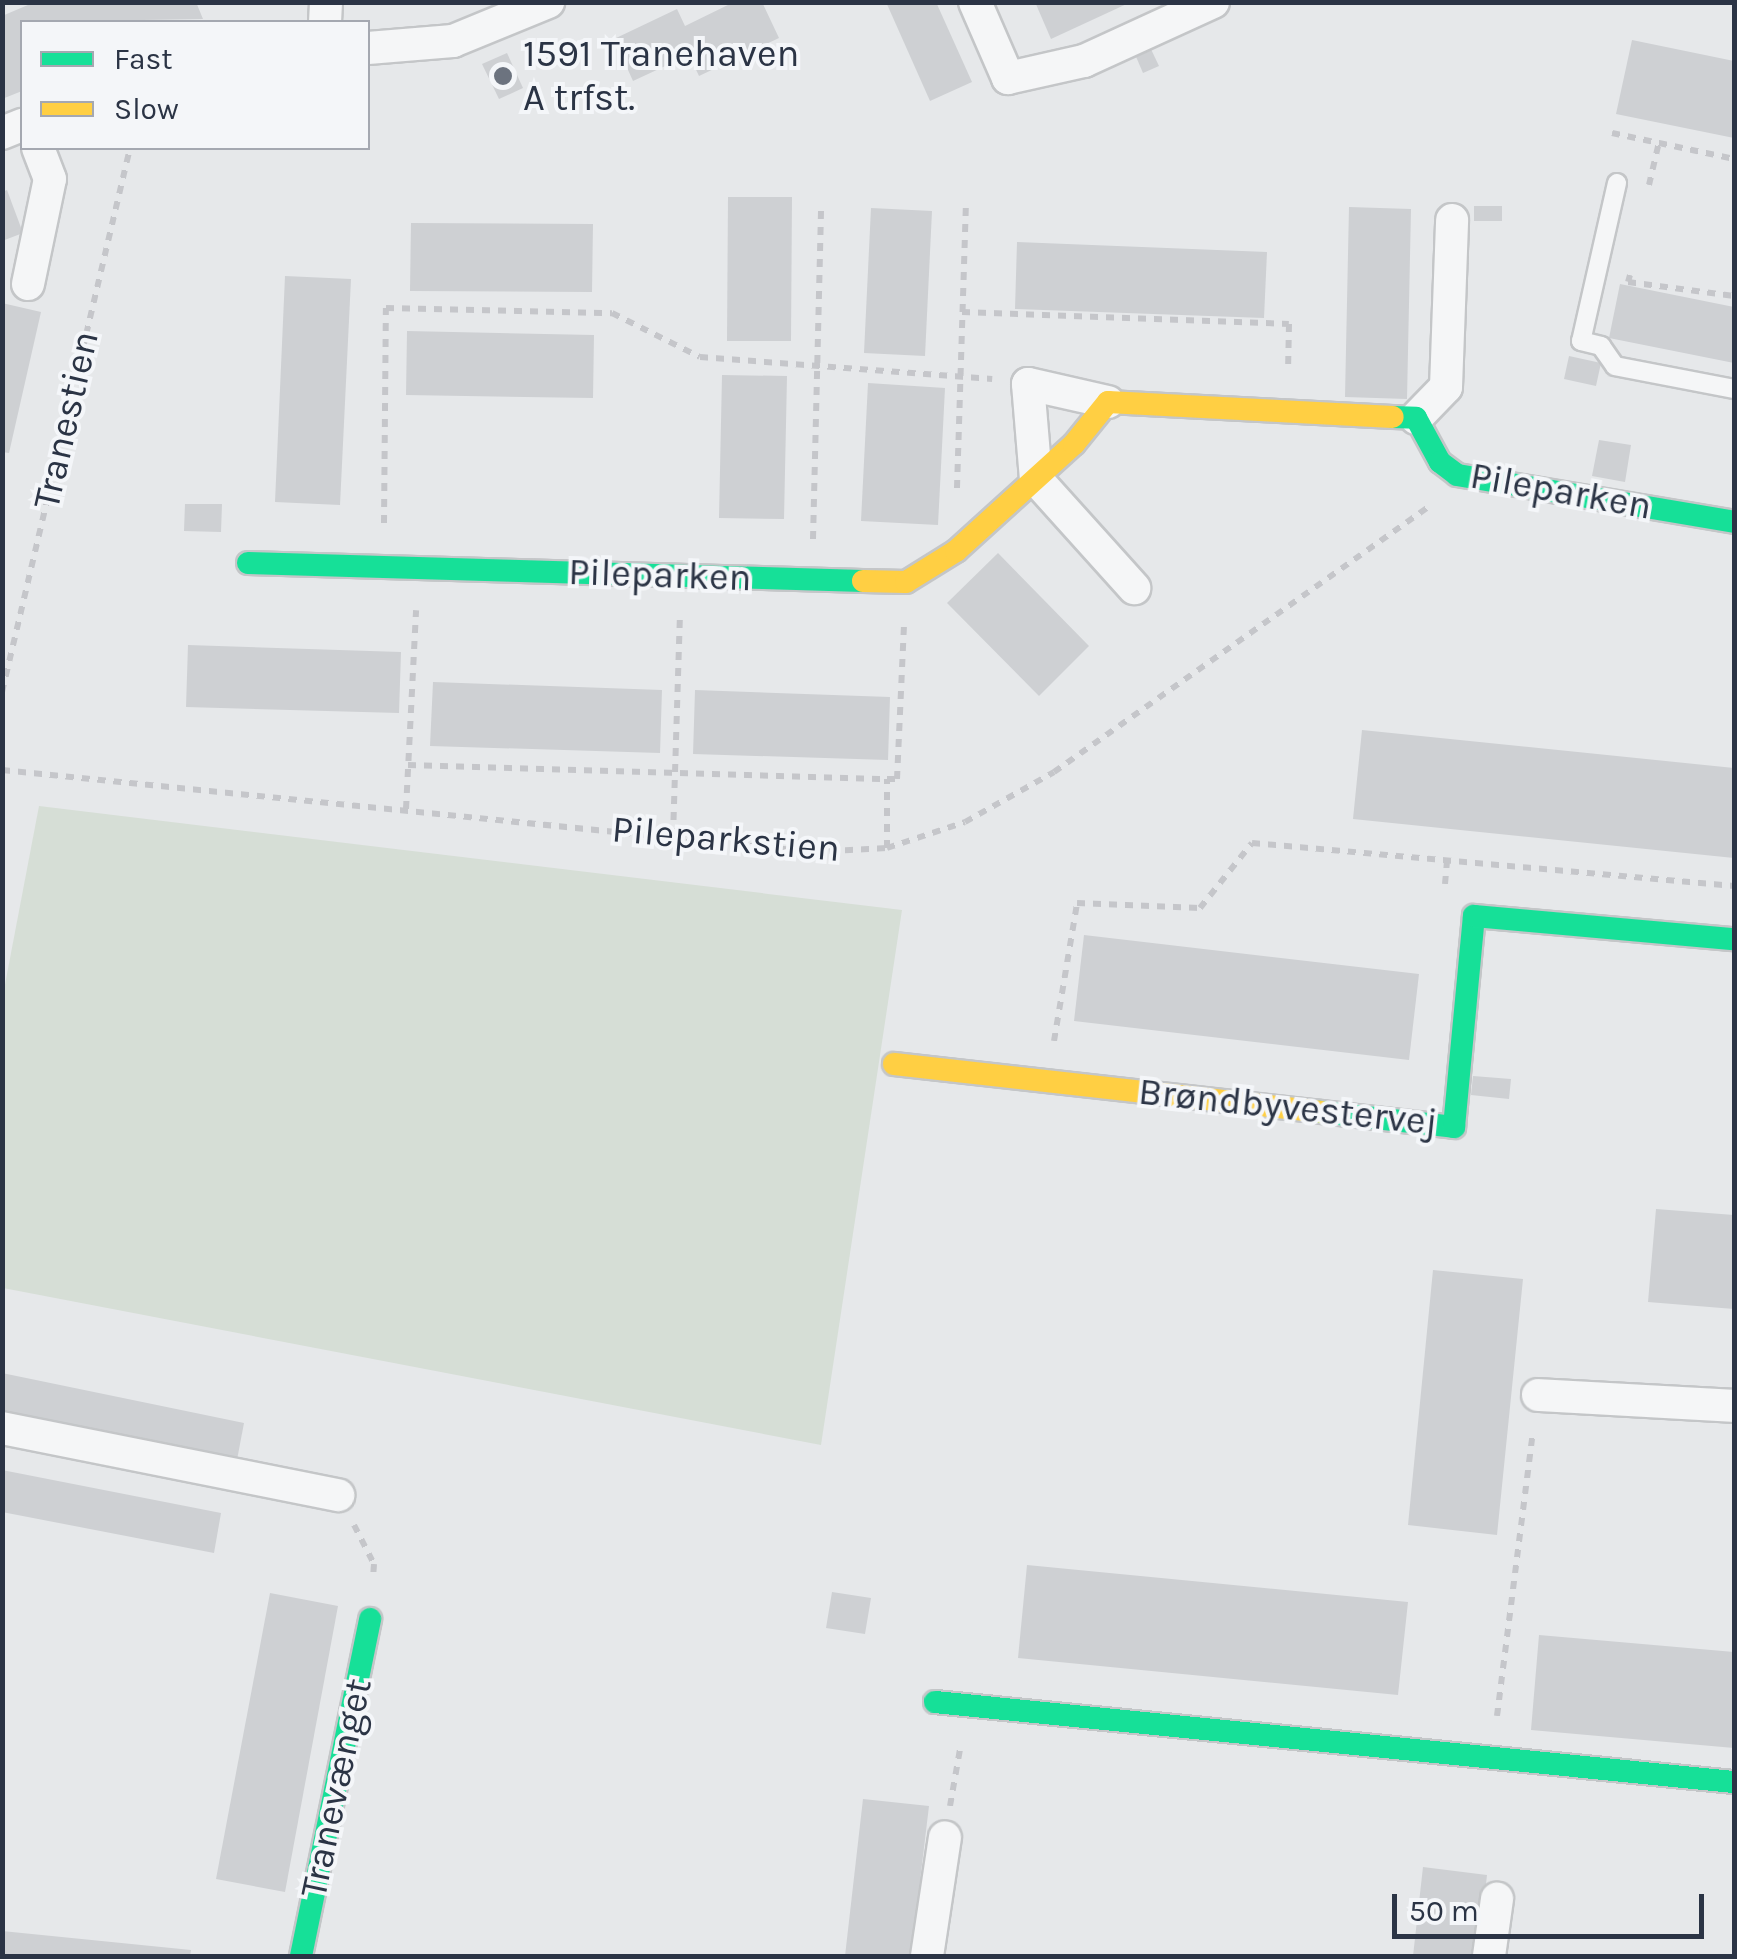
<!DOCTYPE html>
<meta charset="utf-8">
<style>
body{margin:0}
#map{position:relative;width:1737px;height:1959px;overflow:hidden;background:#e6e8ea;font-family:Karla,sans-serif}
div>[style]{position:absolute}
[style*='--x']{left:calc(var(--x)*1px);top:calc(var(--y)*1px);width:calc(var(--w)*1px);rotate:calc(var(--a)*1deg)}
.green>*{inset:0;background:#d6ded6}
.building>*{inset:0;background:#ced0d3}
.path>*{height:6px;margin-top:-3px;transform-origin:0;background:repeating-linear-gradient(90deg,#c5c6ca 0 8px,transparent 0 16px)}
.roads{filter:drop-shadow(2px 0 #c4c6c8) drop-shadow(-2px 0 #c4c6c8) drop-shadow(0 2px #c4c6c8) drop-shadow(0 -2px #c4c6c8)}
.lane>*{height:18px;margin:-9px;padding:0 9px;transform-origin:9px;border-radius:9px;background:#f5f6f7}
.street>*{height:32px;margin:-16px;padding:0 16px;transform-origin:16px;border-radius:16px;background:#f5f6f7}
.fast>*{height:22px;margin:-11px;padding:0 11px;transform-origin:11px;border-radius:11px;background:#16e098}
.slow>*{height:22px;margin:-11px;padding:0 11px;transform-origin:11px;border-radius:11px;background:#ffcf43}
.dots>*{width:28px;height:28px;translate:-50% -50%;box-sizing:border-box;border:5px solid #f4f6f9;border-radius:50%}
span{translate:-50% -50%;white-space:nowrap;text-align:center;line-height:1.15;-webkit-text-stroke:8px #f4f6f9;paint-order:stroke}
.poi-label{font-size:38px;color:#2b3445}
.left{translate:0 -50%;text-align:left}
.street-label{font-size:38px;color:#2b3445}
.frame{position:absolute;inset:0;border:5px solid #2b3445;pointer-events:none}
.legend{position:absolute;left:20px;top:20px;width:350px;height:130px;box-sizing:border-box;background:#f4f6f9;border:2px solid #a4a8b1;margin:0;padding:12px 18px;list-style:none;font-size:30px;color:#2b3445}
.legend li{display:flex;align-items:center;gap:20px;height:50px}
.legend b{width:50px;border:2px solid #a4a8b1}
.scale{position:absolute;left:1392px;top:1894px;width:312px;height:45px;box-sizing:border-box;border:5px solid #2b3445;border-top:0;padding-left:12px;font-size:30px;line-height:35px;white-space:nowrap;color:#2b3445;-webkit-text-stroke:8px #f4f6f9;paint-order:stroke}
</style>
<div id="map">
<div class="green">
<i style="clip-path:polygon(39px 806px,902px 910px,821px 1445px,3px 1288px,3px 995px)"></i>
</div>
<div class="building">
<i style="clip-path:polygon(35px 2px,196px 2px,203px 19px,22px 22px,22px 91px,2px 99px,2px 16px)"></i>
<i style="clip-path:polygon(734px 2px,762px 2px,779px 38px,699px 76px,689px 55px,633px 81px,614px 39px,677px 9px,685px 26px)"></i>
<i style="clip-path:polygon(886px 2px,936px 2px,972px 82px,930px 101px)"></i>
<i style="clip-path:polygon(1035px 2px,1131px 2px,1051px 39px)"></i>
<i style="clip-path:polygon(1632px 40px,1734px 61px,1734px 138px,1616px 114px)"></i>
<i style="clip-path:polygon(1149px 45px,1159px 66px,1143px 73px,1134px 52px)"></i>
<i style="clip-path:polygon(507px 53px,523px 88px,499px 99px,482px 64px)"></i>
<i style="clip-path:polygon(7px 190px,23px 233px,2px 241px,2px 192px)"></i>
<i style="clip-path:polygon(728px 197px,792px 197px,791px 341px,727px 341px)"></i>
<i style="clip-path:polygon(1474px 206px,1502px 206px,1502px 221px,1474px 221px)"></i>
<i style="clip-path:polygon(1349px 207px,1411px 209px,1407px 399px,1345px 397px)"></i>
<i style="clip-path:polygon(871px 208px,932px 211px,925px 356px,864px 353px)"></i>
<i style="clip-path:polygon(411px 223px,593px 224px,592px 292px,410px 291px)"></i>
<i style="clip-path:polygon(1017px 242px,1267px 252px,1264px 318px,1015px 309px)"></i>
<i style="clip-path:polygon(285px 276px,351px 279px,340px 505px,275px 502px)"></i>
<i style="clip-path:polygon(1620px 284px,1734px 307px,1734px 363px,1609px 338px)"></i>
<i style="clip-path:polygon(2px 303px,41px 312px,9px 453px,2px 452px)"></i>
<i style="clip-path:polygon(407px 331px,594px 335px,593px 398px,406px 395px)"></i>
<i style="clip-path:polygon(1569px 356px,1601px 363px,1596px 386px,1564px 379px)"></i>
<i style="clip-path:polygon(722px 375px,787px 376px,784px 519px,719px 518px)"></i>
<i style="clip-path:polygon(868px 383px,945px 388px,938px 525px,861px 521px)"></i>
<i style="clip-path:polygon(1599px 440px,1631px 445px,1625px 482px,1592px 476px)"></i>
<i style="clip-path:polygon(185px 504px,222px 504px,221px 532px,184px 531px)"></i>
<i style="clip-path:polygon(998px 553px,1089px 646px,1039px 696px,947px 603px)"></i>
<i style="clip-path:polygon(188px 645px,401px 652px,399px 713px,186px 707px)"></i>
<i style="clip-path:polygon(433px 682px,662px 690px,660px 753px,430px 746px)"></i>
<i style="clip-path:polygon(695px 690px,890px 697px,888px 760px,693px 754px)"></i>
<i style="clip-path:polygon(1362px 730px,1734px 768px,1734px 858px,1353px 819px)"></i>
<i style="clip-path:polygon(1084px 935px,1419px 974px,1409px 1060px,1074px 1021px)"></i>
<i style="clip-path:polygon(1473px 1076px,1511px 1079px,1509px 1099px,1471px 1095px)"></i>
<i style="clip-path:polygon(1656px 1209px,1734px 1215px,1734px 1309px,1648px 1302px)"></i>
<i style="clip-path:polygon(1433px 1270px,1523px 1279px,1497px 1535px,1408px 1525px)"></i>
<i style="clip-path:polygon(2px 1373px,244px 1423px,236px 1465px,2px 1417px)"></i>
<i style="clip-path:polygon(2px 1470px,221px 1513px,214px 1553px,2px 1512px)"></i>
<i style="clip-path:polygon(1027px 1565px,1408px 1602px,1398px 1695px,1018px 1658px)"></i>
<i style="clip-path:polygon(832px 1592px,871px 1598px,865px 1634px,826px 1628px)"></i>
<i style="clip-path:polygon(270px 1593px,338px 1606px,285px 1892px,216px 1879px)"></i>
<i style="clip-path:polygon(1539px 1635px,1734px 1652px,1734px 1748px,1531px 1730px)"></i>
<i style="clip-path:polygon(863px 1799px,929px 1806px,911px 1956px,845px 1956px)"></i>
<i style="clip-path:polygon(1423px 1867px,1487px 1875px,1478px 1956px,1413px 1956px)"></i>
<i style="clip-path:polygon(2px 1931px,191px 1950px,190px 1956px,2px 1956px)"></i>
</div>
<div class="path">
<i style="--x:1612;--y:133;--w:125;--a:12"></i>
<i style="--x:1649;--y:185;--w:44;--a:-76.9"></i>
<i style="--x:1630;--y:275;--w:7;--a:106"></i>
<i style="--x:1628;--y:282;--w:107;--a:7.5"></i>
<i style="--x:962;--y:312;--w:327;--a:2.1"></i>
<i style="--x:1289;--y:324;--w:46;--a:91.2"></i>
<i style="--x:957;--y:488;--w:284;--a:-88.2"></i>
<i style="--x:384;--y:523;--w:215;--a:-89.5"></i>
<i style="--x:386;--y:308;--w:226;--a:1.3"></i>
<i style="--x:612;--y:313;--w:98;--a:26.6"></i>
<i style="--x:700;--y:357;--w:293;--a:4.3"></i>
<i style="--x:813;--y:539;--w:329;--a:-88.6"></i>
<i style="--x:2;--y:692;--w:559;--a:-76.76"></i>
<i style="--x:408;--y:765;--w:479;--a:1.7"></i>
<i style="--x:2;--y:770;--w:815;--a:5.77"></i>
<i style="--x:813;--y:852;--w:74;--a:-3.1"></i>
<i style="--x:887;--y:848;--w:82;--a:-18.4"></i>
<i style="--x:965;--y:822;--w:102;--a:-29.3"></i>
<i style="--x:1054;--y:772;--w:461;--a:-35.3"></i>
<i style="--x:406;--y:809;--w:199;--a:-87.1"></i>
<i style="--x:673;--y:836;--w:218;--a:-88.2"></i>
<i style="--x:887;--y:848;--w:69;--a:-90"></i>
<i style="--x:887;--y:779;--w:10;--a:0"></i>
<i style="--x:897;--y:779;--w:155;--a:-87.4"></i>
<i style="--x:1445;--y:884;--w:24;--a:-85"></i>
<i style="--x:1054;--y:1041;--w:140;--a:-80.5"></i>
<i style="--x:1077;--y:903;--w:123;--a:2.3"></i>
<i style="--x:1200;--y:908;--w:83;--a:-51.3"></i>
<i style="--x:1252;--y:843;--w:484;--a:5.1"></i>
<i style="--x:354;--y:1525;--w:44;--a:62.9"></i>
<i style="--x:374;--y:1564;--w:14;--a:94"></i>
<i style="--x:1497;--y:1716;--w:287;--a:-82.8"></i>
<i style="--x:950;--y:1806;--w:58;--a:-80"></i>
</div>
<div class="roads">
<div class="lane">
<i style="--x:1617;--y:183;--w:162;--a:102.8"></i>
<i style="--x:1581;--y:341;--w:21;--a:14"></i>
<i style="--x:1601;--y:346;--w:24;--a:55"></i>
<i style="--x:1615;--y:366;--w:121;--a:10.9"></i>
</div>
<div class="street">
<i style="--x:975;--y:2;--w:83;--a:66.5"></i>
<i style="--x:1008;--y:78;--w:78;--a:-12.6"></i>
<i style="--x:1084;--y:61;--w:142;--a:-24.6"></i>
<i style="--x:325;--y:22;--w:20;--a:-87"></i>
<i style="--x:368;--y:48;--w:85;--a:-4.7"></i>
<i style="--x:453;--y:41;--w:103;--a:-22.3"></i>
<i style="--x:2;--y:133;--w:22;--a:-22"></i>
<i style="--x:28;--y:284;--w:107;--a:-78.2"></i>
<i style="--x:50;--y:179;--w:33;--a:-111"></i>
<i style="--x:1108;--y:402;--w:82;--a:-167.3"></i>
<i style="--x:1028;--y:384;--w:95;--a:85.2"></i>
<i style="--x:1036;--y:479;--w:147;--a:48"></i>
<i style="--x:1416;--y:418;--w:43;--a:-45.9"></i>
<i style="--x:1446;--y:387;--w:167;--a:-87.9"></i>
<i style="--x:1538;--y:1395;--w:196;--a:3.2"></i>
<i style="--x:2;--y:1428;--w:343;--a:11.3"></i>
<i style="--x:927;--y:1956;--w:120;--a:-81.4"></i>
<i style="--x:1489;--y:1956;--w:58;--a:-82"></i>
</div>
<div class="fast">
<i style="--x:1393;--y:417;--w:23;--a:2"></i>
<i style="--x:1416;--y:418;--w:50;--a:61.4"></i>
<i style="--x:1440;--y:462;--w:21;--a:37"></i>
<i style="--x:1457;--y:475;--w:281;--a:9.6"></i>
<i style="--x:248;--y:563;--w:615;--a:1.68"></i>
<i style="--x:1321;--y:1112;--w:134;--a:6.4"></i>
<i style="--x:1454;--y:1127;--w:212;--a:-84.6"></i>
<i style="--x:1474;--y:916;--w:261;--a:5.1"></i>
<i style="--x:935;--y:1702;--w:803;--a:5.72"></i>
<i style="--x:301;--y:1956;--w:344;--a:-78.4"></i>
</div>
<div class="slow">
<i style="--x:863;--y:581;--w:43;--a:1.3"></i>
<i style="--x:906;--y:582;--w:59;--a:-31.8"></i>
<i style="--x:956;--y:551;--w:159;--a:-42.2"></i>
<i style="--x:1074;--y:444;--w:54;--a:-51"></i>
<i style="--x:1108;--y:402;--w:285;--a:3"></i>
<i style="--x:894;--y:1064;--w:430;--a:6.4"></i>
</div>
</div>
<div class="dots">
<i style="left:503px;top:76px;background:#6c737f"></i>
</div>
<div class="poi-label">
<span class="left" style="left:523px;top:76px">1591 Tranehaven<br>A trfst.</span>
</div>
<div class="street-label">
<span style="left:66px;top:420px;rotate:-77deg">Tranestien</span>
<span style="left:1561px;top:491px;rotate:10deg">Pileparken</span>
<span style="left:660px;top:575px;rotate:2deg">Pileparken</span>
<span style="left:726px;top:839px;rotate:5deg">Pileparkstien</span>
<span style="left:1288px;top:1107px;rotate:6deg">Brøndbyvestervej</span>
<span style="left:336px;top:1788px;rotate:-78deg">Tranevænget</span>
</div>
<div class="frame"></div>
<ul class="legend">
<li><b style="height:12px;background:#16e098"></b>Fast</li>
<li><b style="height:12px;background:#ffcf43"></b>Slow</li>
</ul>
<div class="scale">50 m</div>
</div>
